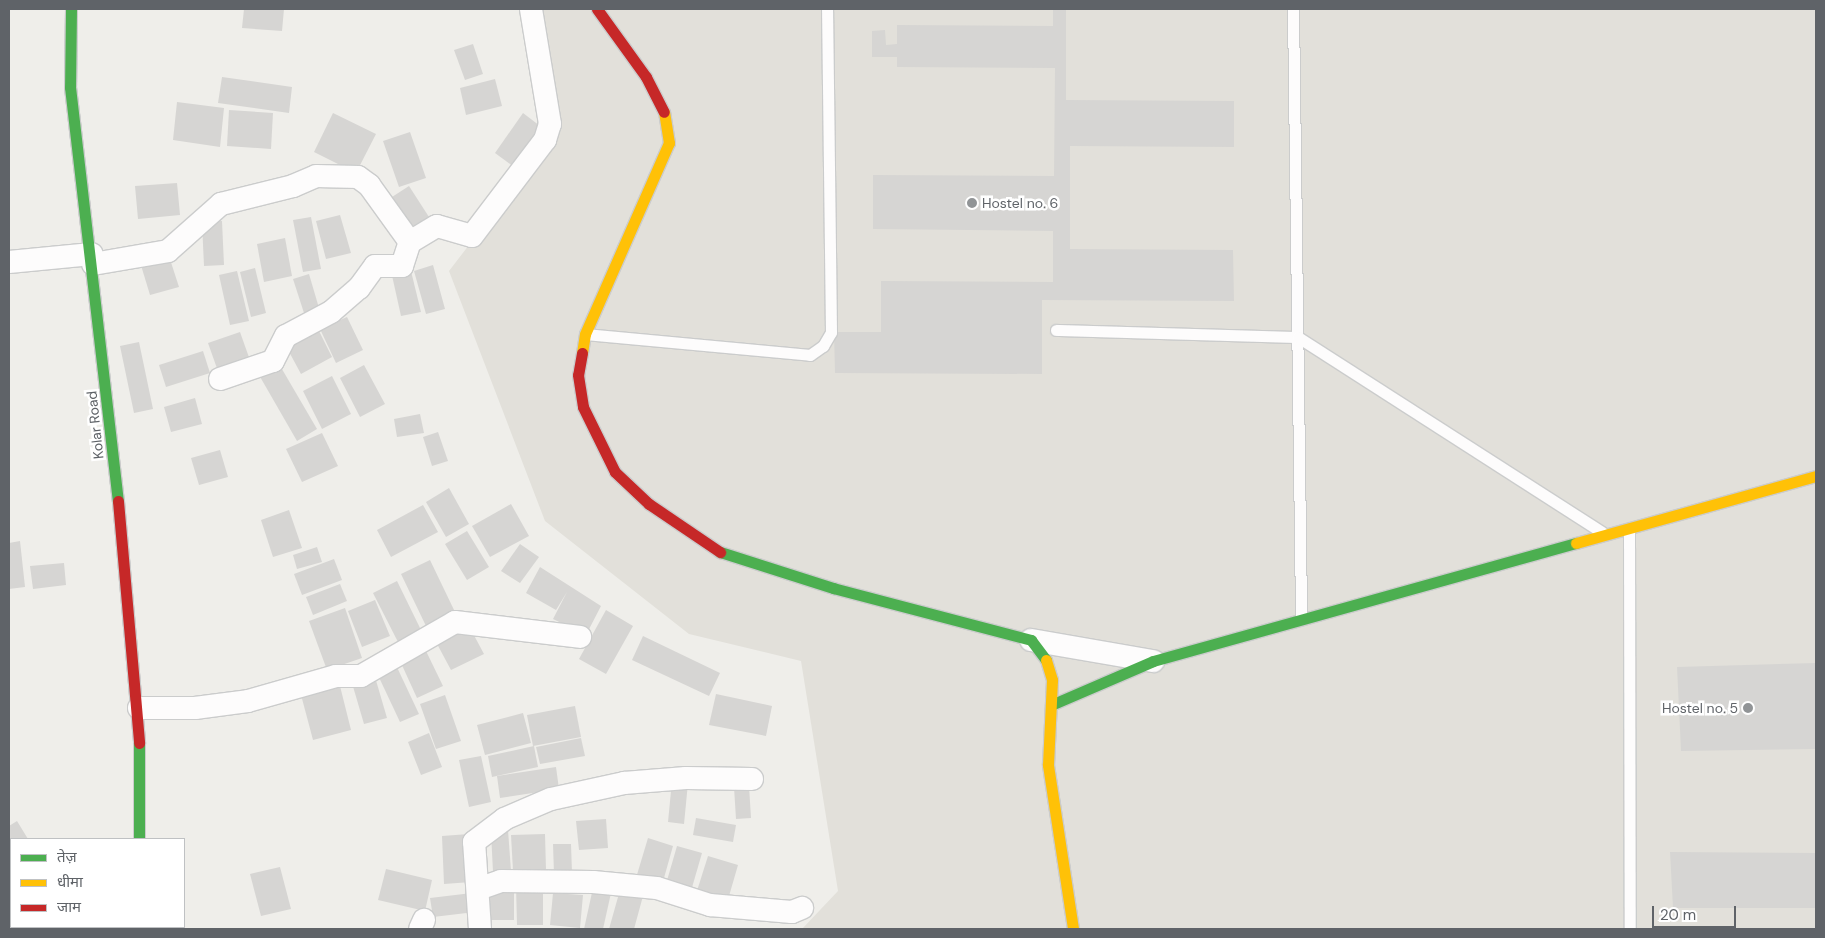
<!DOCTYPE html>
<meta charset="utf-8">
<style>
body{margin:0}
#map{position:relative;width:1825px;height:938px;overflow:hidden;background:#efeeea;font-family:"DM Sans","Noto Sans Devanagari",sans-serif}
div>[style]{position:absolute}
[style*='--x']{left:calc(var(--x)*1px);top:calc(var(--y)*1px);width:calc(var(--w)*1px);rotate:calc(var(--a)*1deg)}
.education>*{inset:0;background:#e2e0da}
.building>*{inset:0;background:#d6d5d3}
.roads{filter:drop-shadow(1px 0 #cbcccc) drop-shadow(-1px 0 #cbcccc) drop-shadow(0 1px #cbcccc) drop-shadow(0 -1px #cbcccc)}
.lane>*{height:11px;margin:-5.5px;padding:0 5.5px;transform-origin:5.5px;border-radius:5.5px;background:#fdfcfc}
.street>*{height:22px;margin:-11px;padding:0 11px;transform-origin:11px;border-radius:11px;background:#fdfcfc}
.fast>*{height:11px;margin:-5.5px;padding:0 5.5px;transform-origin:5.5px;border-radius:5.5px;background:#4caf50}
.slow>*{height:11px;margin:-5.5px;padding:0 5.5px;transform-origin:5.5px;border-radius:5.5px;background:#ffc107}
.jam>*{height:11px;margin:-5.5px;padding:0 5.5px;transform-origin:5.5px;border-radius:5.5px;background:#c62828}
.dots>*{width:14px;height:14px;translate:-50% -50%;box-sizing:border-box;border:2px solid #fff;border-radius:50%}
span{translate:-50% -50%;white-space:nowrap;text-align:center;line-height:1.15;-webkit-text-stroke:5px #fff;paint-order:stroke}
.poi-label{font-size:14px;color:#5f6368}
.left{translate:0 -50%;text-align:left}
.right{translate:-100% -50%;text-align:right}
.street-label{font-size:14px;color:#5f6368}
.frame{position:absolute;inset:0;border:10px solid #5f6368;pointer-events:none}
.legend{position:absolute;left:10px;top:838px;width:175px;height:90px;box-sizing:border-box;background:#fff;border:1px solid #bfc1c3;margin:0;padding:6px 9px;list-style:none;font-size:15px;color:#5f6368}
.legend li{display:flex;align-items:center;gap:10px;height:25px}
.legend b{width:25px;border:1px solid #bfc1c3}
.scale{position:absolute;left:1652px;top:906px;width:84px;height:22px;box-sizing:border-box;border:2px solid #5f6368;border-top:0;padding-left:6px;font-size:15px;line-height:18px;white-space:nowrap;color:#5f6368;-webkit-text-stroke:4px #fff;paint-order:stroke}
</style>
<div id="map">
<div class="education">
<i style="clip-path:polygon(534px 9px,1816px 9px,1816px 929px,802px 929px,838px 891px,801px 661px,689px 634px,545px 521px,449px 271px,549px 141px)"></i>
</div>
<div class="building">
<i style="clip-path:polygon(244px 9px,284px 9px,282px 31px,242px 28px)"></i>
<i style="clip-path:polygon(1053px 9px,1066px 9px,1066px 100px,1234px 101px,1234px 147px,1070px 146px,1070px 249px,1233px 250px,1234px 301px,1042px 300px,1042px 374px,835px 373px,834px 332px,881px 332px,881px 281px,1053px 282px,1053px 231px,873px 229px,873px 175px,1054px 176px,1055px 68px,897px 67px,897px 57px,872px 57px,872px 31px,885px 30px,886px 45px,897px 44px,897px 25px,1053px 26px)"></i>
<i style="clip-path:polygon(473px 44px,483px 74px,465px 80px,454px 50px)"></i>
<i style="clip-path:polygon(222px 77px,292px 87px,289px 113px,218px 103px)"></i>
<i style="clip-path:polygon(495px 79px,502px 106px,466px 115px,460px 88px)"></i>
<i style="clip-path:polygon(177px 102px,224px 108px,220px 147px,173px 140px)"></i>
<i style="clip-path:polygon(229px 110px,273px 113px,271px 149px,227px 146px)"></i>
<i style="clip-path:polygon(333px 113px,376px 134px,356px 173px,314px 152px)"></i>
<i style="clip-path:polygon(523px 113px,544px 129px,517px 169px,495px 153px)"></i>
<i style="clip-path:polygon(410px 132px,426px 178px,399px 187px,383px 141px)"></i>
<i style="clip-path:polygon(177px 183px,180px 215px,138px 219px,135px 186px)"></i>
<i style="clip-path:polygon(409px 186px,429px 217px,411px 227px,392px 197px)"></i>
<i style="clip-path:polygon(340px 215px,351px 253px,326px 259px,316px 221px)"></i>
<i style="clip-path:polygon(311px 217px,321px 269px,303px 272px,293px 220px)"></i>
<i style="clip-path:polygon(222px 221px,224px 265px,204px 266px,202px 222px)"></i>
<i style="clip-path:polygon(285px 238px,292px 276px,264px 282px,257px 244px)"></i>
<i style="clip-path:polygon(168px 253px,179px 287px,150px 295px,140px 262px)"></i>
<i style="clip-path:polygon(433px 265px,445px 309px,426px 314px,414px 271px)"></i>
<i style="clip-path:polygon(410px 267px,421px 312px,401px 316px,391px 271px)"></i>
<i style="clip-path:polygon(255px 268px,266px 313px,251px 317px,240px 272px)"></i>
<i style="clip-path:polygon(237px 271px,249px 321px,230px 325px,219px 275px)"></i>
<i style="clip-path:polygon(309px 274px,319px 308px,304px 313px,293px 279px)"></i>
<i style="clip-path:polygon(347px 317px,363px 350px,336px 363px,320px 329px)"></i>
<i style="clip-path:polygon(319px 331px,332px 357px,301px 374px,287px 348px)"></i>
<i style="clip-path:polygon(240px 332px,251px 363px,219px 374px,208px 343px)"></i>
<i style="clip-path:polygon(139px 342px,153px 409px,134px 413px,120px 346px)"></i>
<i style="clip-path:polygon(203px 351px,210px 373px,166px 387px,159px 365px)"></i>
<i style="clip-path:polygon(279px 364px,317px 429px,297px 441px,259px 375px)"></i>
<i style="clip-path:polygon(364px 365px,385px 404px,360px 417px,340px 378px)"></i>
<i style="clip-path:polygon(332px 376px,351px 414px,322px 429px,303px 391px)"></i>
<i style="clip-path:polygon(195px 398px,202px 424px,171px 432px,164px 407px)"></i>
<i style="clip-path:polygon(420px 414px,424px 433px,397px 437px,394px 419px)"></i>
<i style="clip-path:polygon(438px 432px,448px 461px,432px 466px,423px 437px)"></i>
<i style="clip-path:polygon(322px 433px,338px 466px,302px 482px,286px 449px)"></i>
<i style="clip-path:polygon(220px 450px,228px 477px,199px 485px,191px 458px)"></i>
<i style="clip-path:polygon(449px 488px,469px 524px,446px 537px,426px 502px)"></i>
<i style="clip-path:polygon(511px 504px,529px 536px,490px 557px,472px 526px)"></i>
<i style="clip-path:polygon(423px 505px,438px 532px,391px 557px,377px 530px)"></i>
<i style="clip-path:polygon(289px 510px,302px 548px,273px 557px,261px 520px)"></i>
<i style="clip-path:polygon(467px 531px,489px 567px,467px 580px,445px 544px)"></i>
<i style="clip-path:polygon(20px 541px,25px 587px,9px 589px,9px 543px)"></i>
<i style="clip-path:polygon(520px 544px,539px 557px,520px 583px,501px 571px)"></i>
<i style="clip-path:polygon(317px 547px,322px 562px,297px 569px,293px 555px)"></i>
<i style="clip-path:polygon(334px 559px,342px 580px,302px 595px,294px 574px)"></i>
<i style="clip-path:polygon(430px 560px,455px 612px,426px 626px,401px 574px)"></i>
<i style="clip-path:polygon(64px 563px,66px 585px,33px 589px,30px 566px)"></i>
<i style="clip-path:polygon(540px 567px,601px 606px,586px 635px,553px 619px,567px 592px,556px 610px,526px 593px)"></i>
<i style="clip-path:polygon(397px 581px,421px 630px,398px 642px,373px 593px)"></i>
<i style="clip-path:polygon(340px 584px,347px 601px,313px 615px,306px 597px)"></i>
<i style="clip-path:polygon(375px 600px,390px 636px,362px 647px,348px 611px)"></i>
<i style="clip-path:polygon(345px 608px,362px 658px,327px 670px,309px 621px)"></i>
<i style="clip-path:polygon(606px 610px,633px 626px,606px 674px,579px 659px)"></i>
<i style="clip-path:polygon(469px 626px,484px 654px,451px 670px,436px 642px)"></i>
<i style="clip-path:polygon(643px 636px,720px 673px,709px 696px,632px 660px)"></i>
<i style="clip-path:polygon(426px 651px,443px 686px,417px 698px,401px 663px)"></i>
<i style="clip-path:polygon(395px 663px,419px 714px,400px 722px,376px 671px)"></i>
<i style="clip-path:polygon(1816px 663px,1816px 749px,1681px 751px,1677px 667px)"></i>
<i style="clip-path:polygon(375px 677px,387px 718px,364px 724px,352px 683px)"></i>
<i style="clip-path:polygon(339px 682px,351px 730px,313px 740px,300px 691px)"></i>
<i style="clip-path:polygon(716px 694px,772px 706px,766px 736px,709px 725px)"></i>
<i style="clip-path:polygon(445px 695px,461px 741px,436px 749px,420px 704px)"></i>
<i style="clip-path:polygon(575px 706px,581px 737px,533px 746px,527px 715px)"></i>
<i style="clip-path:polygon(523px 713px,531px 743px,485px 755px,477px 725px)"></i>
<i style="clip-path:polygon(429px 733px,442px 767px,421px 775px,408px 742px)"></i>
<i style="clip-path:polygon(581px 738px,585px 756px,540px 764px,536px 747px)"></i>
<i style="clip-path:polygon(534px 746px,538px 767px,492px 777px,488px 756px)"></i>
<i style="clip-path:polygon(481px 756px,491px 802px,469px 807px,459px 760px)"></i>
<i style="clip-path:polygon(556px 767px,559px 789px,500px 798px,497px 776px)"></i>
<i style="clip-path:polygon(672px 781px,688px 783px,684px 824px,668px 822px)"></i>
<i style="clip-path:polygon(749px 786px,751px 818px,736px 819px,734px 787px)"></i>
<i style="clip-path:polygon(696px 818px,736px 825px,733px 842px,693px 835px)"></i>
<i style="clip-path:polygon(606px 819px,608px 848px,579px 850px,576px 821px)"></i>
<i style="clip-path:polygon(17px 821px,28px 839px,11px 839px,9px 929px,9px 826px)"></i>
<i style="clip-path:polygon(508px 830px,511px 871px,493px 872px,491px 832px)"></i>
<i style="clip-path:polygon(469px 834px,471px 882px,444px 884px,442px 836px)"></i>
<i style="clip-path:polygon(545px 834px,546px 870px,513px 871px,511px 835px)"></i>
<i style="clip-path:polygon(648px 838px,673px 846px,662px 885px,636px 878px)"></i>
<i style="clip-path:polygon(553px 844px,571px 844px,572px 873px,554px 874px)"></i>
<i style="clip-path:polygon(677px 846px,702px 853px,691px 891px,666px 884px)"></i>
<i style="clip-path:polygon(1670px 852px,1816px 853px,1816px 908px,1673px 908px)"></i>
<i style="clip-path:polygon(708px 856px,738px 865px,727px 903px,696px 894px)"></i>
<i style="clip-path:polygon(280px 867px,291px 909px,261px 916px,250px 874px)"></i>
<i style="clip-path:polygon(386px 869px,432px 880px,425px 911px,378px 900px)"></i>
<i style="clip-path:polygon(516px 885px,543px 885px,543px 925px,517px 925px)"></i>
<i style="clip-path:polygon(489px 888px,514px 888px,514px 920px,489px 920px)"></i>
<i style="clip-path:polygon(593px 888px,611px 893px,603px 929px,584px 929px)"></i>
<i style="clip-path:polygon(620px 890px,643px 896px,634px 929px,609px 929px)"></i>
<i style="clip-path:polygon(472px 893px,475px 912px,433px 917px,430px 898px)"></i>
<i style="clip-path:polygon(553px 893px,583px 895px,580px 928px,550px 925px)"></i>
</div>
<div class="roads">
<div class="lane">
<i style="--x:1293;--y:9;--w:607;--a:89.24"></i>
<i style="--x:1056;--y:330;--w:242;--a:1.7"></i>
<i style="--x:1298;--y:337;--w:361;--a:32.7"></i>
<i style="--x:585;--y:334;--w:226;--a:5.3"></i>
<i style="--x:810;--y:355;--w:16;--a:-35"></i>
<i style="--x:823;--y:346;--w:16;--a:-60"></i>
<i style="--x:831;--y:332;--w:323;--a:-90.7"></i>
<i style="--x:1629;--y:529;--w:400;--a:89.9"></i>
</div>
<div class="street">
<i style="--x:9;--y:262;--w:83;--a:-5.5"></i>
<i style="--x:93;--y:264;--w:76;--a:-9.8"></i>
<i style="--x:168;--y:251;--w:71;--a:-41.6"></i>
<i style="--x:221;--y:204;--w:74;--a:-14"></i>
<i style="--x:293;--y:186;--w:25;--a:-23"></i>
<i style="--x:316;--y:176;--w:42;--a:1.4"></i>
<i style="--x:358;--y:177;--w:14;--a:36"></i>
<i style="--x:369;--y:185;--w:70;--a:54.3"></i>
<i style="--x:410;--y:242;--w:31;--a:-31"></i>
<i style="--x:437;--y:226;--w:36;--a:16"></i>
<i style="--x:472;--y:236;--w:121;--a:-52.8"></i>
<i style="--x:545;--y:140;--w:17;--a:-73"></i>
<i style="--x:550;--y:124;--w:117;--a:-99.4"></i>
<i style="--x:220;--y:379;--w:56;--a:-18.8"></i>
<i style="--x:273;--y:361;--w:28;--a:-63"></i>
<i style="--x:286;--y:336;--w:51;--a:-28.1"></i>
<i style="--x:331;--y:312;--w:37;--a:-41"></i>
<i style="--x:359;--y:288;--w:27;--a:-54"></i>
<i style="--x:375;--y:266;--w:27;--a:0"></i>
<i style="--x:402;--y:266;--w:25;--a:-72"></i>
<i style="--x:1031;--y:640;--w:124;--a:9.8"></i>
<i style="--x:139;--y:708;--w:56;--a:0"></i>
<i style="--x:195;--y:708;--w:53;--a:-7.5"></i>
<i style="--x:248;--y:701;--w:91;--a:-15.9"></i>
<i style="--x:336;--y:676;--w:25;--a:0"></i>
<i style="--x:361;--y:676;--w:108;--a:-29.9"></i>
<i style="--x:455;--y:622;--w:126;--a:6.8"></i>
<i style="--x:478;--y:889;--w:24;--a:-19"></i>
<i style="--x:501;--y:881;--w:92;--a:0.6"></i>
<i style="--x:593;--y:882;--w:64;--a:5.4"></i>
<i style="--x:657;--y:888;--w:56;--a:17.8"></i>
<i style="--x:710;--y:905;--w:82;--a:4.9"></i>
<i style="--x:792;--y:912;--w:11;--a:-22"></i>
<i style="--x:420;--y:929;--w:10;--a:-66"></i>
<i style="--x:480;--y:929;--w:87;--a:-93.9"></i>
<i style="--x:474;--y:842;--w:38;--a:-37"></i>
<i style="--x:504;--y:819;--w:51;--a:-23.1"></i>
<i style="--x:551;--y:799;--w:75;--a:-12.4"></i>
<i style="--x:624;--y:783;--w:62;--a:-4.6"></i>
<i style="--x:686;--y:778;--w:66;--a:0.9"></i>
</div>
<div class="fast">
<i style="--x:71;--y:9;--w:78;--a:90.7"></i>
<i style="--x:70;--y:87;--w:417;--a:83.4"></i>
<i style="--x:720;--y:552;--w:119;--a:17.7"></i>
<i style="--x:833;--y:588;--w:205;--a:14.7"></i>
<i style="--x:1031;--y:640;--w:25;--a:53"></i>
<i style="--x:1051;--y:705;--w:111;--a:-23.3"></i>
<i style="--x:1153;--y:661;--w:439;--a:-15.6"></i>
<i style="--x:139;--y:743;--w:96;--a:90"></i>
<i style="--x:129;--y:927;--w:2;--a:90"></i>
</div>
<div class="slow">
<i style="--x:582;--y:353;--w:19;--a:-81"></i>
<i style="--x:585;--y:334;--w:209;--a:-66.3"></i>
<i style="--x:669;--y:143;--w:31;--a:-99"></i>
<i style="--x:1576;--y:543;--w:249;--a:-15.6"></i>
<i style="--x:1046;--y:660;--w:21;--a:73"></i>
<i style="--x:1052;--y:680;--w:85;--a:92.7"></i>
<i style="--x:1048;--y:765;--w:166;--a:81.3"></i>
</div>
<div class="jam">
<i style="--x:597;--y:9;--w:84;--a:54.2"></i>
<i style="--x:646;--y:77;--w:39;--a:63"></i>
<i style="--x:582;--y:353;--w:22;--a:100"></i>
<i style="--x:578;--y:375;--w:32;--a:81"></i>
<i style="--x:583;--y:407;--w:72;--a:63.8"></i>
<i style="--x:615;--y:472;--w:47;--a:43.3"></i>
<i style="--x:649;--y:504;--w:86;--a:34.1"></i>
<i style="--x:118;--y:501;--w:243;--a:85"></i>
</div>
</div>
<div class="dots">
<i style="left:972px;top:203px;background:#919496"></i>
<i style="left:1748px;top:708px;background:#919496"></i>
</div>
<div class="poi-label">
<span class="left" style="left:982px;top:203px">Hostel no. 6</span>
<span class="right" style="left:1738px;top:708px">Hostel no. 5</span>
</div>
<div class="street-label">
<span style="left:95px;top:425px;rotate:-96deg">Kolar Road</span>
</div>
<div class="frame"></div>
<ul class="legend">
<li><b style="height:6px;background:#4caf50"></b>तेज़</li>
<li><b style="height:6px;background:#ffc107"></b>धीमा</li>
<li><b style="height:6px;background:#c62828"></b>जाम</li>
</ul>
<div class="scale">20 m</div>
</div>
